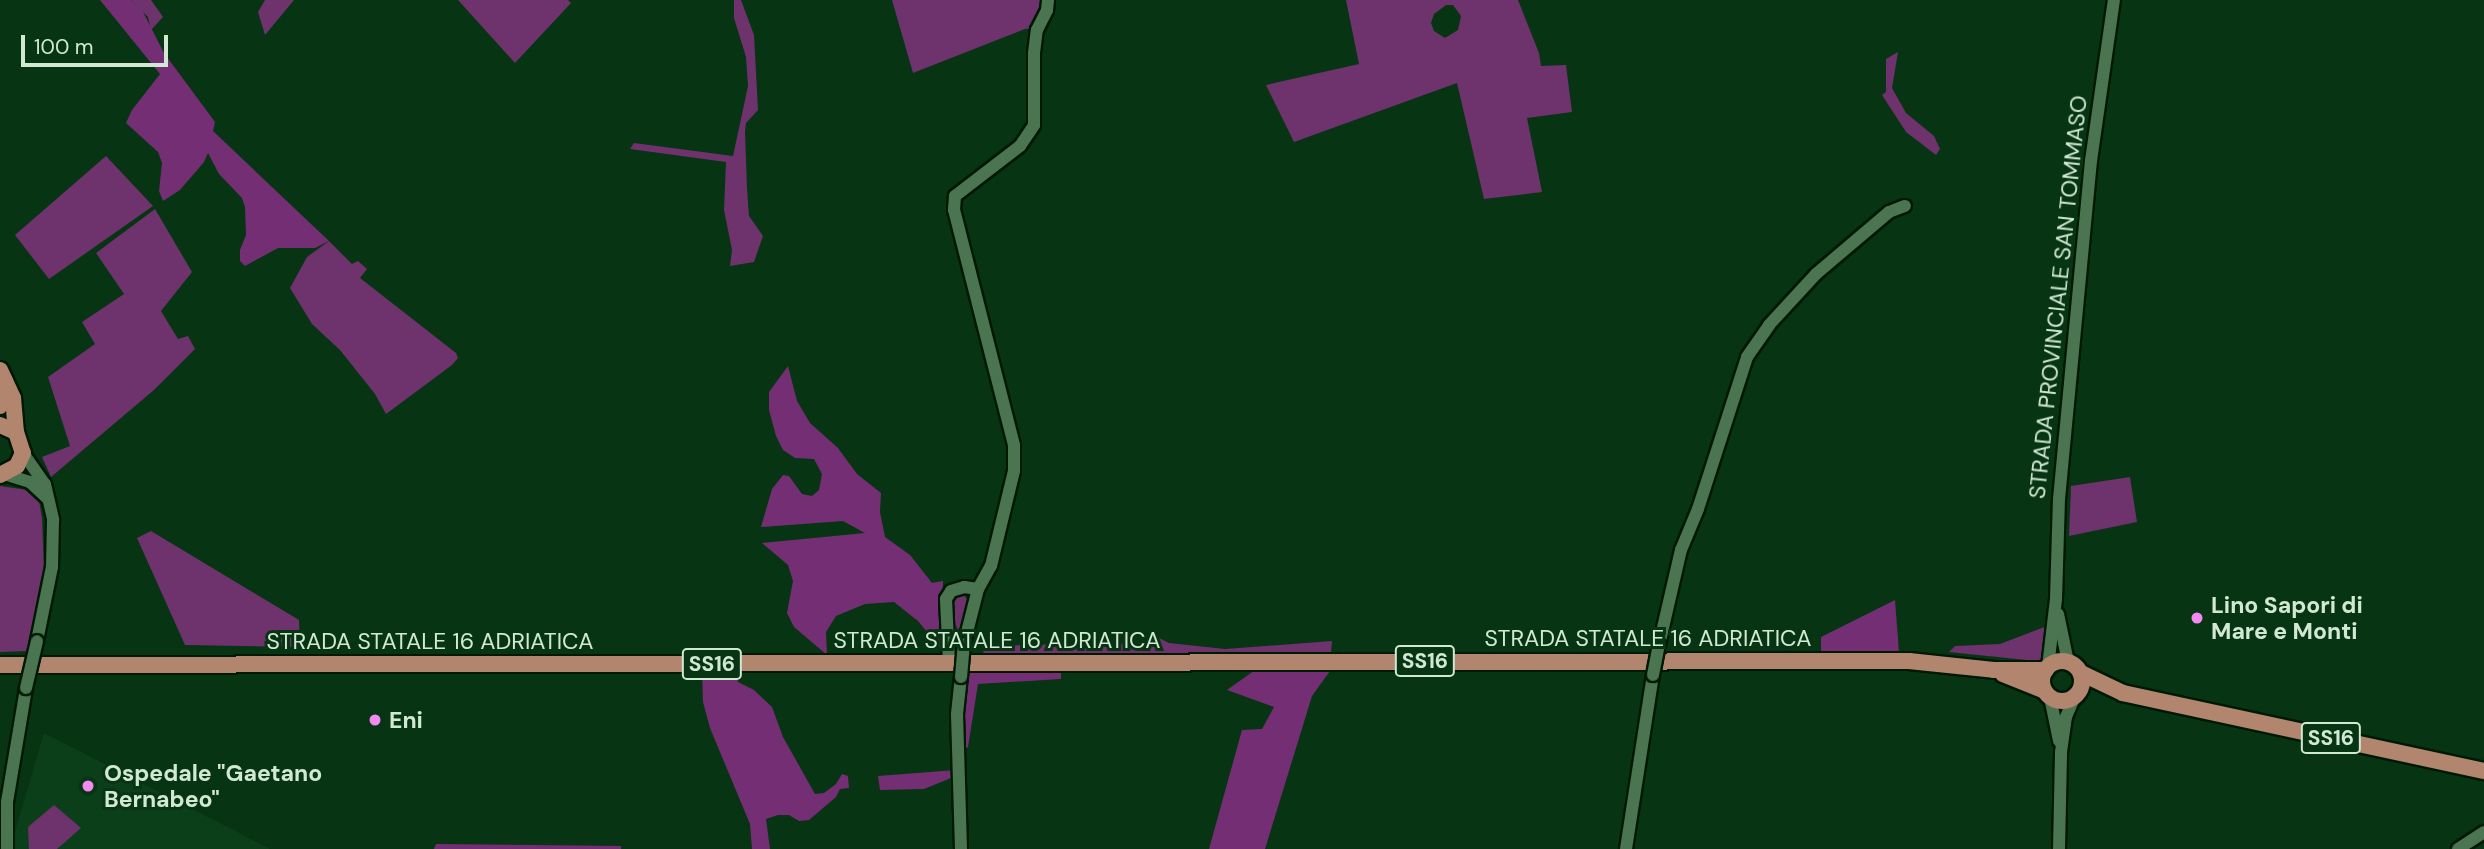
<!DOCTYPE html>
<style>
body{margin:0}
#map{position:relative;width:2484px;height:849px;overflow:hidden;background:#073413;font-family:"DM Sans",sans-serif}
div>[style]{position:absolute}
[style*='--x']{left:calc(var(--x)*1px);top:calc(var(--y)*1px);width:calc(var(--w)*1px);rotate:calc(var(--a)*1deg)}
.built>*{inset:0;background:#0b3f1a}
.green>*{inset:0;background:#6e326d}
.forest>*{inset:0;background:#742e74}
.roads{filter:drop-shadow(2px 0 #001903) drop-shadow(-2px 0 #001903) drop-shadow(0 2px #001903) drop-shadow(0 -2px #001903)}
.minor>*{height:12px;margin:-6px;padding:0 6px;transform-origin:6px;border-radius:6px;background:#4b7551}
.major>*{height:16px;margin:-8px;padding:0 8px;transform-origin:8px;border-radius:8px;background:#b2856f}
.major>.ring{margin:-8px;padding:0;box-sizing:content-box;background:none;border:16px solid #b2856f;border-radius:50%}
.bridges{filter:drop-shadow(2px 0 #001903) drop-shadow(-2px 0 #001903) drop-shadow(0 2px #001903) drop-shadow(0 -2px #001903)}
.minor-bridge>*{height:12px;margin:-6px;padding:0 6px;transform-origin:6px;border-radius:6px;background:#4b7551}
.dots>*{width:19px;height:19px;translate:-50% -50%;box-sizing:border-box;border:4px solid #073413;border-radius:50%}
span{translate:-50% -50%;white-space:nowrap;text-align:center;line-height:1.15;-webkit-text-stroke:6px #073413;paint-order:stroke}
.shield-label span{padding:2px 5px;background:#073413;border:2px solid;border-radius:5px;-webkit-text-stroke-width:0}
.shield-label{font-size:21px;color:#d1e8d3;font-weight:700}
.street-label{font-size:23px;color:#d1e8d3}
.poi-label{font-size:23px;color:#d1e8d3;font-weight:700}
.left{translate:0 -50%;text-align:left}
.scale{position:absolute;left:21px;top:35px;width:147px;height:32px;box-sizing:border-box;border:4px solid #d1e8d3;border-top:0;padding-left:9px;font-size:21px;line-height:24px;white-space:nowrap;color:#d1e8d3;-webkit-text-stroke:5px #073413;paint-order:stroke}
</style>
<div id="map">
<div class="built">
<i style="clip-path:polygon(44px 733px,270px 849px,15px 849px,14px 835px)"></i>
</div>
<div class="green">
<i style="clip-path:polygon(131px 0,151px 0,163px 17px,151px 30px,148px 17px)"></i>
<i style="clip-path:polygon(265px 0,294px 0,265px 35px,258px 12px)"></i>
<i style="clip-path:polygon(458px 0,568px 0,571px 3px,515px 63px)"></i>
<i style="clip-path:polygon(734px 0,741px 0,754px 35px,758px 110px,746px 123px,745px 132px,747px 188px,749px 216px,763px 236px,754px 262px,730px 266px,732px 250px,724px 210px,726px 162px,630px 149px,634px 143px,733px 156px,748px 86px,746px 57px,734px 18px)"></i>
<i style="clip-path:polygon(892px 0,1045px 0,1036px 28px,1025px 29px,913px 73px)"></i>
<i style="clip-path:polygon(evenodd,1346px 0,1518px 0,1539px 53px,1541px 66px,1566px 65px,1572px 112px,1527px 118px,1542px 192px,1484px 199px,1457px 83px,1294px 142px,1266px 85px,1359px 64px,1346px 0,1446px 5px,1453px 5px,1461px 16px,1458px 30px,1445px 38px,1434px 31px,1431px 23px,1434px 14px,1446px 5px)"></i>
<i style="clip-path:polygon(1898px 52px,1892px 88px,1906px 113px,1934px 136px,1940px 149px,1936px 155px,1906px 132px,1882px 95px,1886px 92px,1886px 59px)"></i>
<i style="clip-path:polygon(106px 156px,153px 206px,49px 279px,15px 235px)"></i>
<i style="clip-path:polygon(155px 209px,192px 272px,161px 311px,178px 339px,188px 336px,195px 349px,154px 390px,51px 477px,42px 457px,70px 446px,48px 377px,95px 344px,82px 322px,124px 294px,96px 253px)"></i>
<i style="clip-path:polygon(329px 241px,352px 264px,358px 261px,367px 269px,360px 278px,456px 353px,458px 358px,452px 365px,386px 414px,375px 394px,340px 350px,312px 324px,290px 288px,307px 257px)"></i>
<i style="clip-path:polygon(2130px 477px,2137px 522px,2069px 536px,2071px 486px)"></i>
<i style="clip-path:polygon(0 486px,28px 490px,39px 500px,42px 518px,44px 572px,28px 651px,0 652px)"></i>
<i style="clip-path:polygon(151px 531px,299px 620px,300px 647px,185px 645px,137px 538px)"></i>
<i style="clip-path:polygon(962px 593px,967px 599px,958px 643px,954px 642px,949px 625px,953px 595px)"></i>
<i style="clip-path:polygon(2047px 626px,2044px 658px,2037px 661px,1949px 652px,1955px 646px,2000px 644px)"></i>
<i style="clip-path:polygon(1153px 635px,1169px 643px,1225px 649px,1332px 641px,1331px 653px,983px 656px,984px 646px,1109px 643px,1153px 646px)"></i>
<i style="clip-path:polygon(54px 805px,81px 828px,57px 849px,29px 849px,28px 827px)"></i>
</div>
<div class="forest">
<i style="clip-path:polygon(100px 0,131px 0,142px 10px,164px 53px,215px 122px,213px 131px,329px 241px,315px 248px,278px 248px,245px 266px,240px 261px,240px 250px,246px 235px,245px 207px,242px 198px,219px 174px,208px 153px,204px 162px,180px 190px,163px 201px,159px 191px,162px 163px,158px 152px,126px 123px,132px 110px,160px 74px)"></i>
<i style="clip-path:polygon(788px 366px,797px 401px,810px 423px,838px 448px,857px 474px,881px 493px,880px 512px,885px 537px,910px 555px,932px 583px,943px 581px,942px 650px,918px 621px,894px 602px,865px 604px,836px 616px,826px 632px,827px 655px,794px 627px,787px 613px,793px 581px,788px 565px,762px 543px,865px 533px,843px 521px,761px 527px,772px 489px,783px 475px,789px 476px,802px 494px,812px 496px,819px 490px,822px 474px,814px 459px,795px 458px,783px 450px,776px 436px,769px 410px,769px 392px)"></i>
<i style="clip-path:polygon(1895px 600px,1899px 652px,1821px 651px,1821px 637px)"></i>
<i style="clip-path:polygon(1255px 670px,1330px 671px,1312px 696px,1265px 849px,1209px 849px,1242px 730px,1262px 729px,1274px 707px,1227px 690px)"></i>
<i style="clip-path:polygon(736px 671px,738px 682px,754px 690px,772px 707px,783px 737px,815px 794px,824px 793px,836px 784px,842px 774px,848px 776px,849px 788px,840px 789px,836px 797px,809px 820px,799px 821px,789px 815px,778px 815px,766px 819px,770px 849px,752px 849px,750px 824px,710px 728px,703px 702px,702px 672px)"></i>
<i style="clip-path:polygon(1061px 671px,1061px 679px,978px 684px,968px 747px,962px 750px,967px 673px)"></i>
<i style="clip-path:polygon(956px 770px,956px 776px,924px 789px,880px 790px,878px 776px)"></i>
<i style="clip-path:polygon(436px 844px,621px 846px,621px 849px,434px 849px)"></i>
</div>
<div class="roads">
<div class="minor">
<i style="--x:23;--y:453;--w:38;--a:55"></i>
<i style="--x:45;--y:484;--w:37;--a:77"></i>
<i style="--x:53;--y:520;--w:47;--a:91.2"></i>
<i style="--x:52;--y:567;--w:76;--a:101.5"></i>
<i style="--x:4;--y:474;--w:27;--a:17"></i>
<i style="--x:30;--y:482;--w:22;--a:43"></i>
<i style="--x:2058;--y:614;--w:49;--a:78.2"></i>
<i style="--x:964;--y:644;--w:57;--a:-75.7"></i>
<i style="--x:1659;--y:645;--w:98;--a:-77"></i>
<i style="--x:1681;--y:550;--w:44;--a:-67.5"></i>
<i style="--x:1698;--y:509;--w:160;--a:-72.1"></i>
<i style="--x:1747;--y:357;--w:39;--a:-55"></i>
<i style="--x:1769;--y:325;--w:69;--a:-47.3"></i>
<i style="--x:1816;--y:274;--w:96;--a:-40.3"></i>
<i style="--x:1889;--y:212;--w:17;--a:-21"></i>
<i style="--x:949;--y:663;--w:64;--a:-92.7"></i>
<i style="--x:946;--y:599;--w:9;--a:-58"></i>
<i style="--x:951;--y:591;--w:14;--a:-17"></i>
<i style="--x:964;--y:587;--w:14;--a:8"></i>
<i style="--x:978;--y:589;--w:26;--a:-61"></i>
<i style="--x:991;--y:566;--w:98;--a:-76.4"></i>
<i style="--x:1014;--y:471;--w:26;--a:-90"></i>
<i style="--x:1014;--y:445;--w:243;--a:-104.3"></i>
<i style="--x:954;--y:210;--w:14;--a:-86"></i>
<i style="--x:955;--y:196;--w:82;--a:-37.6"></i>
<i style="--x:1020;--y:146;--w:25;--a:-56"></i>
<i style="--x:1034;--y:125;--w:72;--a:-90"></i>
<i style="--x:1034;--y:53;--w:23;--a:-83"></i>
<i style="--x:1037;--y:30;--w:22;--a:-63"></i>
<i style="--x:1047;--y:10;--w:10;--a:-84"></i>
<i style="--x:2048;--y:667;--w:68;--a:-83.3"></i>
<i style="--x:2056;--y:599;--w:100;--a:-88.3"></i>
<i style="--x:2059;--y:499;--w:340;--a:-84.6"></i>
<i style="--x:2091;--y:161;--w:163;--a:-81.9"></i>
<i style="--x:2050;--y:697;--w:45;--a:78.4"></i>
<i style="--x:7;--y:849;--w:47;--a:-90"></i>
<i style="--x:7;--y:802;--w:116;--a:-80.5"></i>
<i style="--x:961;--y:849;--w:135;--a:-91.7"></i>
<i style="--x:957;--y:714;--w:37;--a:-84"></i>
<i style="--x:1626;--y:849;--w:176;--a:-81.2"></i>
<i style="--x:2059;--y:849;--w:97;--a:-88.8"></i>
<i style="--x:2061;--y:752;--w:35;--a:-82"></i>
<i style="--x:2066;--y:717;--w:21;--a:-67"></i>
<i style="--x:2458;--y:849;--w:31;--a:-33"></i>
</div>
<div class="major">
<i style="--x:0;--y:370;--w:31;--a:65"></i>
<i style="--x:13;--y:398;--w:34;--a:85"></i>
<i style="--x:0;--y:406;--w:26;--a:-79"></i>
<i style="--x:0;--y:425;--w:17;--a:24"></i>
<i style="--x:16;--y:432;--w:22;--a:72"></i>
<i style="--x:23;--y:453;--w:14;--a:115"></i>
<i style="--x:17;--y:466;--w:19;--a:152"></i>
<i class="ring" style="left:2042px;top:661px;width:24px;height:24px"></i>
<i style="--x:0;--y:665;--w:1909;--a:-0.12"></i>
<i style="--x:1909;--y:661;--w:85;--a:6"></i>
<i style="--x:1994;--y:670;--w:52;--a:0"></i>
<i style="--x:2081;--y:673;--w:47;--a:25.5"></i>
<i style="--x:2123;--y:693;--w:369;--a:12.2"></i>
<i style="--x:2003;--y:674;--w:45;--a:22"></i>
</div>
</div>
<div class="bridges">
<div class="minor-bridge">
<i style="--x:1653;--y:675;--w:31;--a:-79"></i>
<i style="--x:961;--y:677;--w:33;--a:-85"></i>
<i style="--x:26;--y:688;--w:48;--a:-76.8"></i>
</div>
</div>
<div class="dots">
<i style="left:2197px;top:618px;background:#f38af1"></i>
<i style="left:375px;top:720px;background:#f38af1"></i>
<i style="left:88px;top:786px;background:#f38af1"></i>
</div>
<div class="shield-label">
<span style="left:1425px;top:661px">SS16</span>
<span style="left:712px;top:664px">SS16</span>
<span style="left:2331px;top:738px">SS16</span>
</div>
<div class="street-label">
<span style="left:2058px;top:297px;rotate:-84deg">STRADA PROVINCIALE SAN TOMMASO</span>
<span style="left:1648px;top:638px">STRADA STATALE 16 ADRIATICA</span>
<span style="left:997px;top:640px">STRADA STATALE 16 ADRIATICA</span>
<span style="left:430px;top:641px">STRADA STATALE 16 ADRIATICA</span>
</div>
<div class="poi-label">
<span class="left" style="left:2211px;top:618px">Lino Sapori di<br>Mare e Monti</span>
<span class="left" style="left:389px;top:720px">Eni</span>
<span class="left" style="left:104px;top:786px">Ospedale "Gaetano<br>Bernabeo"</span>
</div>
<div class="scale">100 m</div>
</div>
